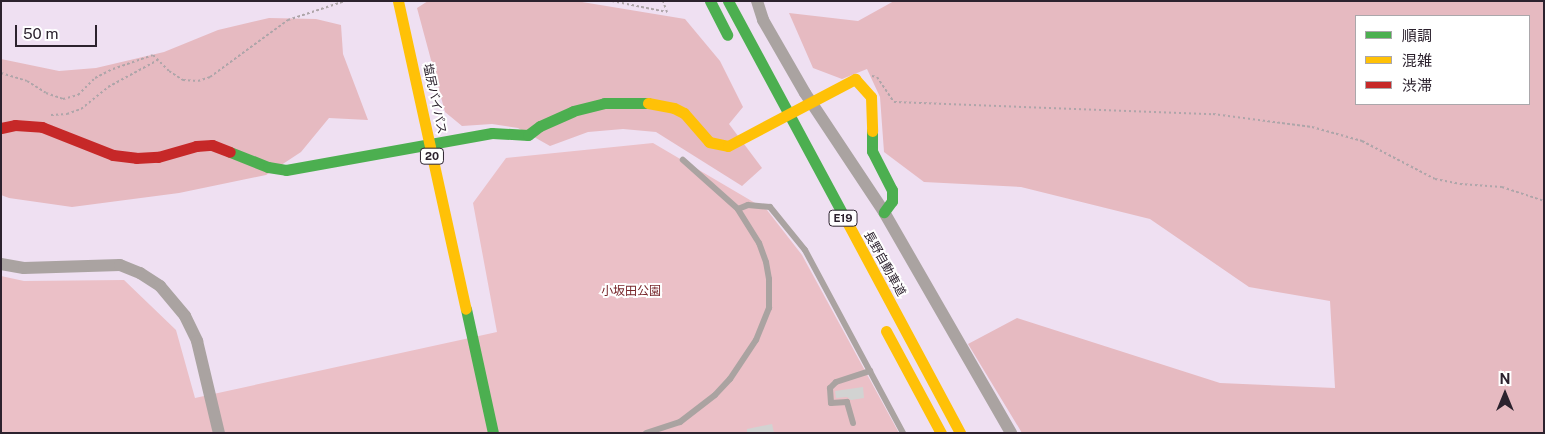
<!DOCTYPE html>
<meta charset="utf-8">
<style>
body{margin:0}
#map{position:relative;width:1545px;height:434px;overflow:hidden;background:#efe0f2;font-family:"Public Sans","Noto Sans JP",sans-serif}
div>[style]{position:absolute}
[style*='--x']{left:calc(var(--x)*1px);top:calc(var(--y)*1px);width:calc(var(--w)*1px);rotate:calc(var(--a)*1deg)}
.green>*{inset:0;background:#ebc0c7}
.forest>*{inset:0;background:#e6bac1}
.building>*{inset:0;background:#d2d3d2}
.path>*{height:2px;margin-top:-1px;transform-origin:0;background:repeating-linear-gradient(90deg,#aea5a9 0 2.5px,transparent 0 5px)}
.lane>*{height:6px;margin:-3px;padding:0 3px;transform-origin:3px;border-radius:3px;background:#aaa3a1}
.street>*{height:12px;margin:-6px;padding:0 6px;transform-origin:6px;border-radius:6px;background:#aaa3a1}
.fast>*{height:11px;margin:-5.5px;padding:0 5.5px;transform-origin:5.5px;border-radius:5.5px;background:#4caf50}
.slow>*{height:11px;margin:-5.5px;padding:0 5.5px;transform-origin:5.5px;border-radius:5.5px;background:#ffc107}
.jam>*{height:11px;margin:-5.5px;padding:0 5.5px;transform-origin:5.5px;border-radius:5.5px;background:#c62828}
span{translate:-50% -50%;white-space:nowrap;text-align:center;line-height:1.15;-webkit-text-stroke:4px #fff;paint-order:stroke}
.shield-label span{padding:1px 4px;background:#fff;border:1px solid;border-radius:4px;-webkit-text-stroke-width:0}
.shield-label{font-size:11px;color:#2c222e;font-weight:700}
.street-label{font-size:12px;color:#2c222e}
.park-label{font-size:12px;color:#78282c}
.frame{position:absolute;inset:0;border:2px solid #2c222e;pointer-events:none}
.legend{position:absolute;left:1355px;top:15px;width:175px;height:90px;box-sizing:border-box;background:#fff;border:1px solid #aba7ab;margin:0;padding:6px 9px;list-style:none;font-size:15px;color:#2c222e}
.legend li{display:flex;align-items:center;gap:10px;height:25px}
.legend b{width:25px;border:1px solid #aba7ab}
.north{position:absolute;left:1480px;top:369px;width:50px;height:50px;-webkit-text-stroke:4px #fff;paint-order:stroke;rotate:0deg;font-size:14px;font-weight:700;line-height:20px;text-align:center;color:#2c222e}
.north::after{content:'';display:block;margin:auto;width:18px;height:22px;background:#2c222e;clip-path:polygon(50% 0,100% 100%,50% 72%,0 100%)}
.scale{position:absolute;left:15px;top:25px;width:82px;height:22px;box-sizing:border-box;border:2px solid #2c222e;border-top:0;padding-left:6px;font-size:15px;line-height:18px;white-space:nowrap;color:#2c222e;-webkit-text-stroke:4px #fff;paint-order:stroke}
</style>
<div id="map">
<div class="green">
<i style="clip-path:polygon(653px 143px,767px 210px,802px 255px,899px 433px,1px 433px,1px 276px,24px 281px,124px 280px,176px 330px,195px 398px,497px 332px,473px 203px,506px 158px)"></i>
</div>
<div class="forest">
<i style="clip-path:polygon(428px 1px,576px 1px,685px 19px,720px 61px,743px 107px,729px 124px,762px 168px,742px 186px,656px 132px,623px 129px,588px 132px,550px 146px,518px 128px,492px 124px,462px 126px,445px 112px,417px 8px)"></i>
<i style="clip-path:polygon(evenodd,894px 1px,1544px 1px,1544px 433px,1022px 433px,968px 344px,1017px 318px,1220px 383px,1335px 388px,1330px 301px,1249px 287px,1150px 219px,1021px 187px,924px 182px,884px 152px,880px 97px,867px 69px,842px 79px,813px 68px,789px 13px,858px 21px,894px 1px,1356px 16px,1529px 16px,1529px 104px,1356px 104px,1356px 16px)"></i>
<i style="clip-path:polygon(269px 18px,316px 19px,341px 25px,343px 54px,368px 120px,329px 118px,301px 152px,266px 175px,179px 193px,72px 207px,9px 198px,1px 195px,1px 59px,59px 71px,96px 68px,164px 52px,218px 30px)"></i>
</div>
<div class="building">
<i style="clip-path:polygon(863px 387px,864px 398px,851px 400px,847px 397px,836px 398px,835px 391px)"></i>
<i style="clip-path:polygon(772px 424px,774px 433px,747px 433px,747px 429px)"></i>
</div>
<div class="path">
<i style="--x:612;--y:1;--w:56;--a:11.3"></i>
<i style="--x:667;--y:12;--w:12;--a:-110"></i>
<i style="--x:1;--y:73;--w:27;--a:17"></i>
<i style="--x:27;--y:81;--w:22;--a:32"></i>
<i style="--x:46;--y:93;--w:18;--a:19"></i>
<i style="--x:63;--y:99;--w:16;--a:-15"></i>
<i style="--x:78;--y:95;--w:24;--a:-45"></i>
<i style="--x:95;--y:78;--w:20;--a:-27"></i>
<i style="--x:113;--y:69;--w:42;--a:-19.3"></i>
<i style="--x:153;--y:55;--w:23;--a:45"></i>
<i style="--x:169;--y:71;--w:17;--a:33"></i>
<i style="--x:183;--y:80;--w:15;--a:4"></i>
<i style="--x:198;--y:81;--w:13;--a:-18"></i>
<i style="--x:210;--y:77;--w:97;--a:-36.2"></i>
<i style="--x:288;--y:20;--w:60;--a:-18.4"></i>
<i style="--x:872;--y:76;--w:5;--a:11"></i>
<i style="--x:877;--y:77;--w:30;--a:56"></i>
<i style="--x:894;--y:102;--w:319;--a:2.2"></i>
<i style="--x:1213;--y:114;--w:100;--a:7.5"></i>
<i style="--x:1312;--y:127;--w:52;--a:15.6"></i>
<i style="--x:1362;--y:141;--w:82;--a:27.5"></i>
<i style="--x:1435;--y:179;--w:25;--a:11"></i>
<i style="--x:1460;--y:184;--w:42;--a:4.1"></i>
<i style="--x:1502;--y:187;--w:44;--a:18.4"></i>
<i style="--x:51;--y:115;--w:16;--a:-4"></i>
<i style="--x:67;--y:114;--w:15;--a:-20"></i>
<i style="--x:81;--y:109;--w:35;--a:-39"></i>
<i style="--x:108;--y:87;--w:57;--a:-28.4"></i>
</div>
<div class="lane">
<i style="--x:738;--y:209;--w:11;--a:-22"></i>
<i style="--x:748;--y:205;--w:22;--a:5"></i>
<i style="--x:770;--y:207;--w:55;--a:50.9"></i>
<i style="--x:805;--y:250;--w:208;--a:61.8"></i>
<i style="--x:853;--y:423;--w:22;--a:-106"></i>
<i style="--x:847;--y:402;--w:16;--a:176"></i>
<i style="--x:831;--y:403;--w:15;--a:-94"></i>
<i style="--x:830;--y:388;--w:8;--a:-45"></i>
<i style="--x:836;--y:382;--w:36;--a:-18"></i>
<i style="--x:646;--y:433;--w:36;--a:-18"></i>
<i style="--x:680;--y:422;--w:44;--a:-37.6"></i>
<i style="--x:715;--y:395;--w:22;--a:-47"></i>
<i style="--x:730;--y:379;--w:47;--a:-56.3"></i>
<i style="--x:756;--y:340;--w:35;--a:-68"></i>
<i style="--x:769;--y:308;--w:29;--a:-90"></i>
<i style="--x:769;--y:279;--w:17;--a:-100"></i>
<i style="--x:766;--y:262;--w:20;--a:-110"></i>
<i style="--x:759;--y:243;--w:40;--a:-122"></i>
<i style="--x:738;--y:209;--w:74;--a:-138.3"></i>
</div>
<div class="street">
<i style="--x:757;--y:1;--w:20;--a:72"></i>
<i style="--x:763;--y:20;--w:84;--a:60.1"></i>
<i style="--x:805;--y:93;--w:143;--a:56.4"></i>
<i style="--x:884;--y:212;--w:255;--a:60.1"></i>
<i style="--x:1;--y:264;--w:23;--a:10"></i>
<i style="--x:24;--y:268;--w:96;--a:-1.8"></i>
<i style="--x:120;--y:265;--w:22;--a:22"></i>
<i style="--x:140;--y:273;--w:24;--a:33"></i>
<i style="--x:160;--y:286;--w:39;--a:50"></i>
<i style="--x:185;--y:316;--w:28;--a:64"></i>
<i style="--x:197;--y:341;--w:95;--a:76.6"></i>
</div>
<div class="fast">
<i style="--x:710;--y:1;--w:38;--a:63"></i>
<i style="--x:728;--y:1;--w:249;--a:61.7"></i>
<i style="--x:872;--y:131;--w:20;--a:90"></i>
<i style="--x:872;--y:151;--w:44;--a:62.9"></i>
<i style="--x:892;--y:190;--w:11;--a:90"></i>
<i style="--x:892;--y:201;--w:14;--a:126"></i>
<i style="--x:230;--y:152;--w:41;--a:21.5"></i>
<i style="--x:268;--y:167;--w:18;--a:9"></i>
<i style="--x:286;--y:170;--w:209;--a:-10.2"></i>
<i style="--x:492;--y:133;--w:36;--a:3"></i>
<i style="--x:528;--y:135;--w:15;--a:-37"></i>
<i style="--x:540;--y:126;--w:36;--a:-24"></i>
<i style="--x:573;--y:111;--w:32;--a:-14"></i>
<i style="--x:604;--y:103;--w:44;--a:0"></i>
<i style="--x:466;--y:309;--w:127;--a:77.7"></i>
</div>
<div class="slow">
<i style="--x:398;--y:1;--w:315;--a:77.6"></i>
<i style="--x:648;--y:103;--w:26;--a:11"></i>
<i style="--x:674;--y:108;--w:11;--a:27"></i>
<i style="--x:684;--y:113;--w:38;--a:49"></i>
<i style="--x:709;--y:142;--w:19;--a:12"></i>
<i style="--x:728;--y:146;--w:144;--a:-27.8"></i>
<i style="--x:855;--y:79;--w:24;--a:48"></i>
<i style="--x:871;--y:97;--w:34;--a:88"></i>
<i style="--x:846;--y:220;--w:242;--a:61.8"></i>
<i style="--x:886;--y:331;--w:116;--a:61.7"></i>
</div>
<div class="jam">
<i style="--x:1;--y:128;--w:14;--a:-12"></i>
<i style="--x:15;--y:125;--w:27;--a:4"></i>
<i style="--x:42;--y:127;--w:76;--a:21.5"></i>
<i style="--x:113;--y:155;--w:23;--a:7"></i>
<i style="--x:136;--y:158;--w:22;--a:-3"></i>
<i style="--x:158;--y:157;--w:40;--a:-16"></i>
<i style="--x:196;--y:146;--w:16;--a:-4"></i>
<i style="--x:212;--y:145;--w:19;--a:21"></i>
</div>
<div class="shield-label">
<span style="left:432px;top:156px">20</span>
<span style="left:843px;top:218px">E19</span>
</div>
<div class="street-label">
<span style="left:434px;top:99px;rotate:78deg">塩尻バイパス</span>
<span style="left:884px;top:264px;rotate:61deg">長野自動車道</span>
</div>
<div class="park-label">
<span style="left:631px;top:292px">小坂田公園</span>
</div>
<div class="frame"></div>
<ul class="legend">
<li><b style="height:6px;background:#4caf50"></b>順調</li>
<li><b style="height:6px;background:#ffc107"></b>混雑</li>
<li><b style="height:6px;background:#c62828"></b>渋滞</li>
</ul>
<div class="north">N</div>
<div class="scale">50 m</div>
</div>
